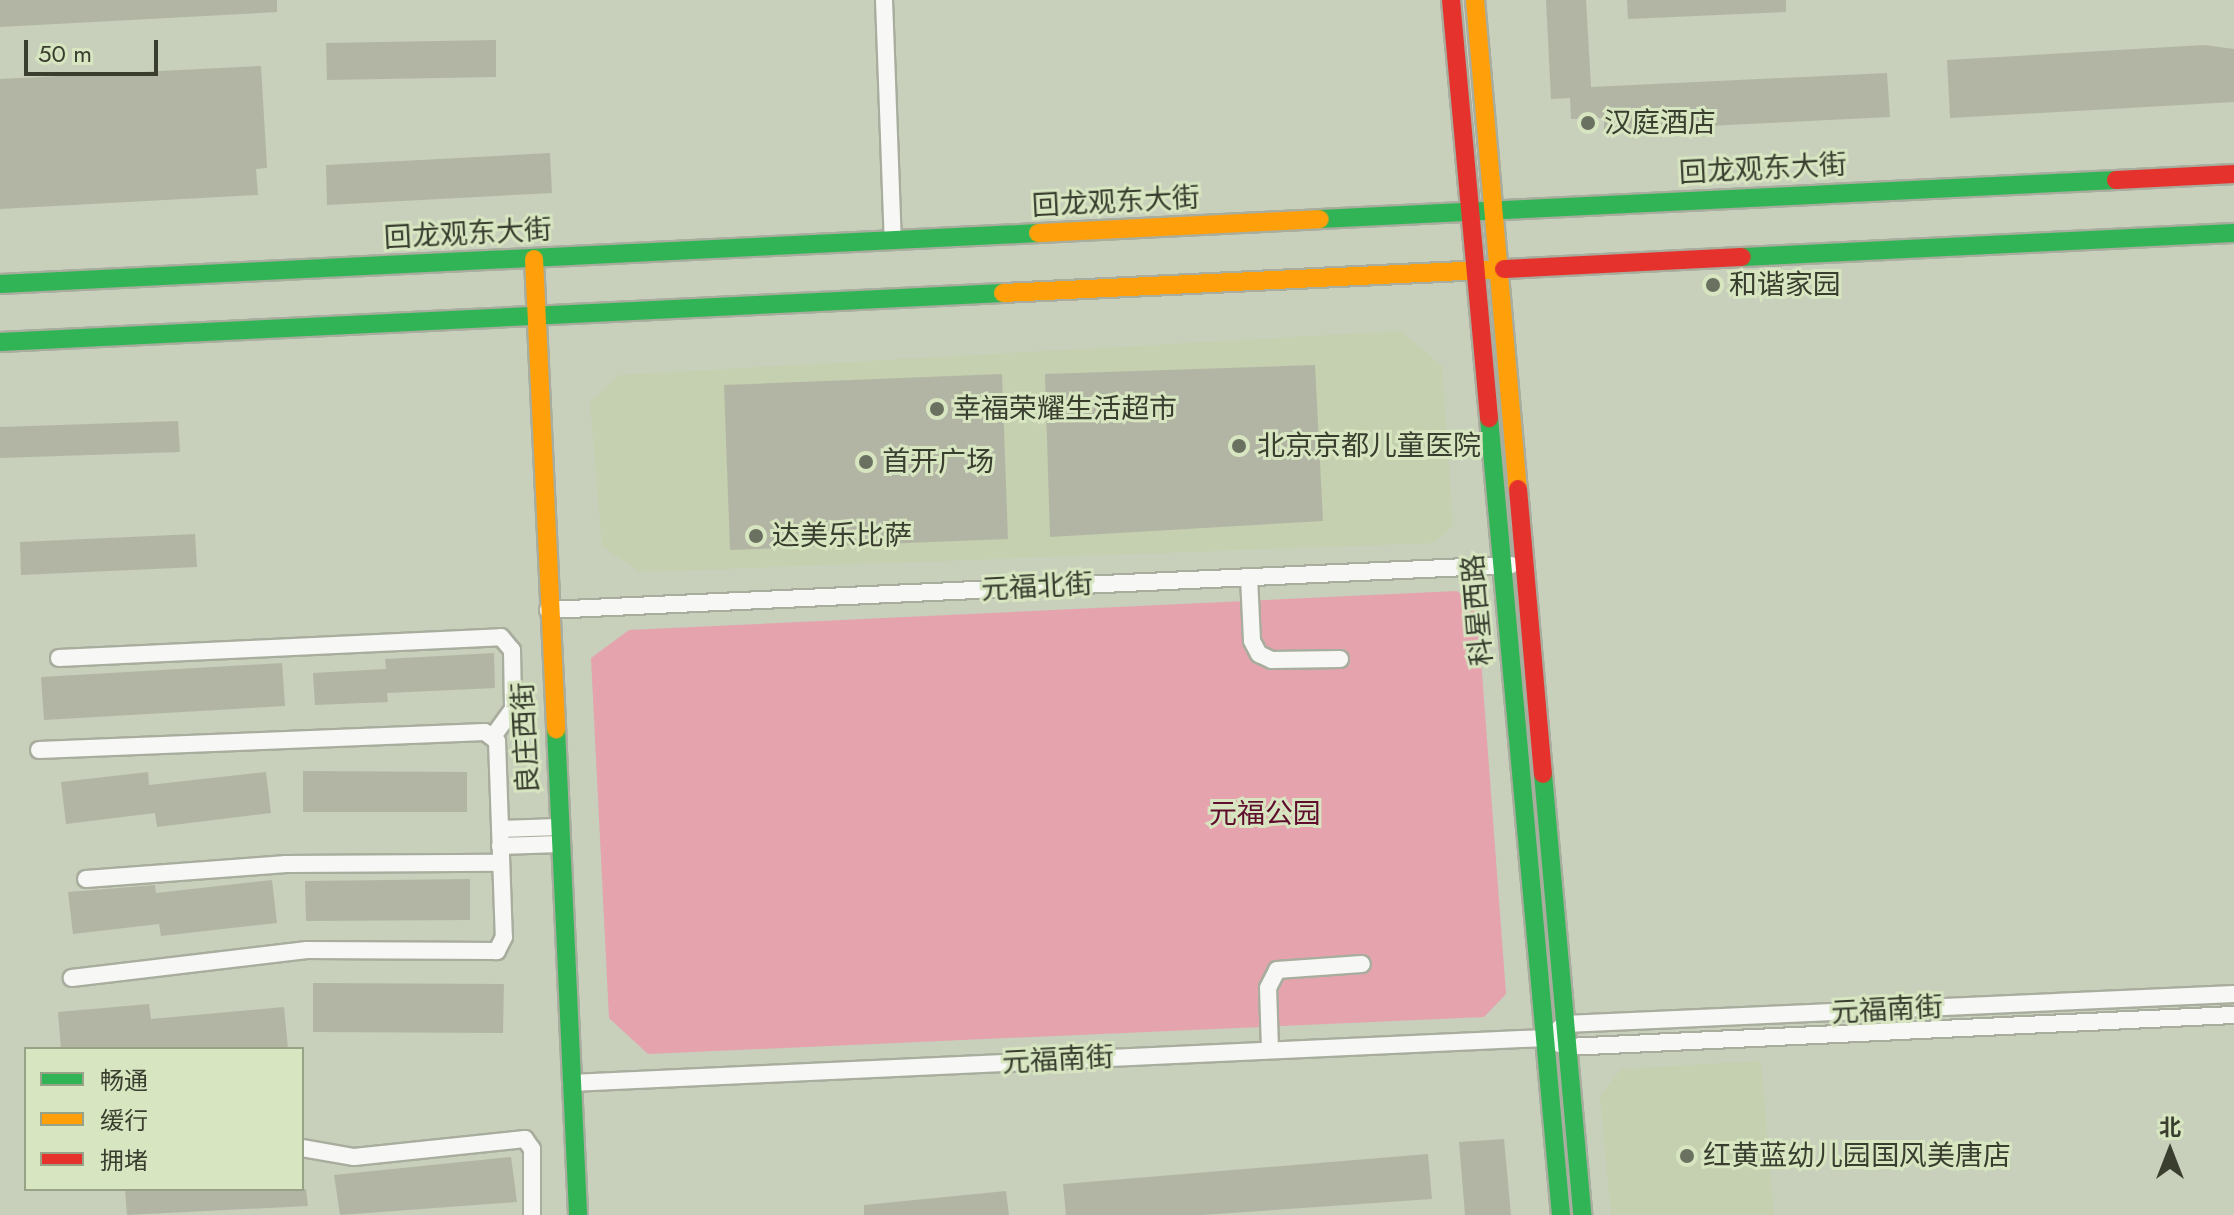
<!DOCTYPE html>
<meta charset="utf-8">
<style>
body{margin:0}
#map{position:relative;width:2234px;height:1215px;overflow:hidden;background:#c8cfbb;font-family:Jost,"Noto Sans SC",sans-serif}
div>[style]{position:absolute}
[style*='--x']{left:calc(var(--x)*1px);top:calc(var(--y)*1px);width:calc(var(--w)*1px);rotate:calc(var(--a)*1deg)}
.built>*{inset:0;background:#c4d0af}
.green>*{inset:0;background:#e5a3ae}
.building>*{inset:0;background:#b3b5a4}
.roads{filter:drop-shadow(2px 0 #a8ad9e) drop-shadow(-2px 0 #a8ad9e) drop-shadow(0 2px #a8ad9e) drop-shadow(0 -2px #a8ad9e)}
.street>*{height:16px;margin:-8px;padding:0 8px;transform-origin:8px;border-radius:8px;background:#f7f8f5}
.fast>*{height:18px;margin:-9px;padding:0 9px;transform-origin:9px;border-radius:9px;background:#30b455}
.slow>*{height:18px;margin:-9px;padding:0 9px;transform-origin:9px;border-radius:9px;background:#ff9f0a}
.jam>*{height:18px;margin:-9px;padding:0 9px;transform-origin:9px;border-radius:9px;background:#e5322d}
.dots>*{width:22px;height:22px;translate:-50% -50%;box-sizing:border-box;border:4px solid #d7e5c0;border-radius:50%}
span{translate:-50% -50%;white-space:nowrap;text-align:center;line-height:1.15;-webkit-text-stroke:6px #d7e5c0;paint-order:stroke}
.poi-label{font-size:28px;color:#393e2f}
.left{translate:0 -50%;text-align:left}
.street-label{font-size:28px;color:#393e2f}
.park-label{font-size:28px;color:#5f0c2d}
.legend{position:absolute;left:24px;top:1047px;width:280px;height:144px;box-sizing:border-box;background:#d7e5c0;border:2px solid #98a286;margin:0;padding:10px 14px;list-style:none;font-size:24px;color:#393e2f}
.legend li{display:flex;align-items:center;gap:16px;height:40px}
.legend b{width:40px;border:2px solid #98a286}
.north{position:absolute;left:2130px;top:1111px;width:80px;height:80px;-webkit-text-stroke:6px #d7e5c0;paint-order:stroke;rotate:0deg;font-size:22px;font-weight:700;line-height:32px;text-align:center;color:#393e2f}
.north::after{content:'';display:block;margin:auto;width:28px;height:36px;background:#393e2f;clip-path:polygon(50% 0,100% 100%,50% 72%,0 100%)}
.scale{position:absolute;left:24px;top:40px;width:134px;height:36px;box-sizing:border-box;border:4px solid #393e2f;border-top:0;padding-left:10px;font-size:24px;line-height:28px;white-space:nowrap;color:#393e2f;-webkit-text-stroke:6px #d7e5c0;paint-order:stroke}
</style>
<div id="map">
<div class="built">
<i style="clip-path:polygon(1401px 331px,1442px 366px,1453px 526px,1433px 543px,641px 572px,602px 546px,590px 402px,619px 375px)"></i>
<i style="clip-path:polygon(1761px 1061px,1774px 1215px,1611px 1215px,1600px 1097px,1621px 1069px)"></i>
</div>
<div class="green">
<i style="clip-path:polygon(1457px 591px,1477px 606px,1506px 994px,1484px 1017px,648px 1054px,609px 1018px,591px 658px,629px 630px)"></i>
</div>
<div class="building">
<i style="clip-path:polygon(0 0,277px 0,277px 12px,0 27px)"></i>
<i style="clip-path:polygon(1546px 0,1586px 0,1591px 87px,1887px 73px,1890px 117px,1604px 131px,1604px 118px,1571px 119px,1570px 98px,1551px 99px)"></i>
<i style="clip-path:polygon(1627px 0,1786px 0,1786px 12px,1628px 19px)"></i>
<i style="clip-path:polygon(496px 40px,496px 77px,327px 80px,326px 43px)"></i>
<i style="clip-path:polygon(2204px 45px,2234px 49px,2234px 102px,1950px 118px,1947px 60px)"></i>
<i style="clip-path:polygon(261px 66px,267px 168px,256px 169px,258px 195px,0 209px,0 79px)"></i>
<i style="clip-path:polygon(550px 153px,552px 193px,327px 205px,326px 165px)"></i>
<i style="clip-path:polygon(1315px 365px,1323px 521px,1050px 537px,1045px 374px)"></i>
<i style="clip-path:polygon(1002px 374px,1008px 539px,730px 550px,724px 385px)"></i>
<i style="clip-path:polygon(178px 421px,180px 452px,0 458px,0 427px)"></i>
<i style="clip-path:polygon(195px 534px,197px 567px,21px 575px,20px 542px)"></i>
<i style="clip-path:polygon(494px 653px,495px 688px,387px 693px,388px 702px,315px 705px,313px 673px,386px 669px,385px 659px)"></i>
<i style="clip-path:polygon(282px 663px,285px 706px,44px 720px,41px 677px)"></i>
<i style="clip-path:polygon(303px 771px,467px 772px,467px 812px,303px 812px)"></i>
<i style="clip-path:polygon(148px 772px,149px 785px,266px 772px,271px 813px,157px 827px,155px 813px,66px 824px,61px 782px)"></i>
<i style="clip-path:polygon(470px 879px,470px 920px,306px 921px,305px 881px)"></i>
<i style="clip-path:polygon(272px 880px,277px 923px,161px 936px,159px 924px,73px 934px,68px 892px,155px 885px,156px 893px)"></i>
<i style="clip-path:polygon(313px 983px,504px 984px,503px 1033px,313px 1032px)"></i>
<i style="clip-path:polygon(149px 1004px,151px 1019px,284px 1007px,288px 1049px,61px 1049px,58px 1012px)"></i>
<i style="clip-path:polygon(1504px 1139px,1511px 1215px,1465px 1215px,1459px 1142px)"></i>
<i style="clip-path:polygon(1428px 1154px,1432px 1199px,1202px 1215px,1066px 1215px,1063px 1184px)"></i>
<i style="clip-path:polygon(511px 1157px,517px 1202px,340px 1215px,334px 1175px)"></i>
<i style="clip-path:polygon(125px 1189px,306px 1189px,308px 1206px,127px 1215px)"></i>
<i style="clip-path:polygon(1006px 1191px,1009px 1215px,864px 1215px,864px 1205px)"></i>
</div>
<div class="roads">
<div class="street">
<i style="--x:884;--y:0;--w:241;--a:87.9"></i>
<i style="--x:1249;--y:577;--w:64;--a:87.3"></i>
<i style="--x:1252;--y:641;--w:15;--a:62"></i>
<i style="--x:1259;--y:654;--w:14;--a:25"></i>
<i style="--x:1272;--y:660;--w:68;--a:-0.8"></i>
<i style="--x:548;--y:610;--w:964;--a:-2.68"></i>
<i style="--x:59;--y:658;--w:442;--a:-2.7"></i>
<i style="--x:501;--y:637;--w:17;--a:50"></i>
<i style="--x:512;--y:650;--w:59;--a:89"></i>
<i style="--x:513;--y:709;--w:32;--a:126"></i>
<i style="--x:39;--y:750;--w:446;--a:-2.3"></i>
<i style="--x:485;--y:732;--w:15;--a:37"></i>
<i style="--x:497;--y:741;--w:196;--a:88"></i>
<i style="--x:504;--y:937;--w:16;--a:117"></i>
<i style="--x:497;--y:951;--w:190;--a:-179.7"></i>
<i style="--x:307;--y:950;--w:237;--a:173.2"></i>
<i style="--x:500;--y:829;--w:59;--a:-1.9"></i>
<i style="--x:500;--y:846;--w:60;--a:-1.9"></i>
<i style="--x:86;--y:879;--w:201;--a:-4.3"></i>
<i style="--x:286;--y:864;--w:215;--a:-0.3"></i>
<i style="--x:1556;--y:1031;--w:11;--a:-38"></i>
<i style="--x:1565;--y:1024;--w:670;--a:-2.57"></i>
<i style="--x:1270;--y:1050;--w:62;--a:-91.8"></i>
<i style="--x:1268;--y:988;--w:20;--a:-63"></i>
<i style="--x:1277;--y:970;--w:85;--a:-4"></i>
<i style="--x:571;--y:1083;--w:951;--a:-2.65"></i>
<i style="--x:1521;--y:1039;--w:23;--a:-2"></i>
<i style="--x:1544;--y:1038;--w:25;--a:21"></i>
<i style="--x:1567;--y:1047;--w:668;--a:-2.75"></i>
<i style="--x:302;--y:1148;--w:53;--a:9.8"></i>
<i style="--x:354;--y:1157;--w:172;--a:-6"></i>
<i style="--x:525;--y:1139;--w:12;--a:55"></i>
<i style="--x:532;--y:1149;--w:66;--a:90"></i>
</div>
<div class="fast">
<i style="--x:1320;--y:219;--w:797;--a:-2.8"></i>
<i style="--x:1742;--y:257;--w:493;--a:-2.8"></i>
<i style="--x:0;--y:284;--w:1039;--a:-2.81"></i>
<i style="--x:0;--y:342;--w:1004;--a:-2.8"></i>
<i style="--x:1489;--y:418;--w:800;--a:84.84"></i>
<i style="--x:556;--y:729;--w:486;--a:87.4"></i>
<i style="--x:1543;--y:774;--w:443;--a:84.9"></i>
</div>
<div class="slow">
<i style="--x:1475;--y:0;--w:491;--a:85"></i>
<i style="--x:1038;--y:233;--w:282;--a:-2.8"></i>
<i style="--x:534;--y:259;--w:471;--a:87.3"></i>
<i style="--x:1003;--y:293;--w:502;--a:-2.74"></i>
</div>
<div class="jam">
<i style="--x:1451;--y:0;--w:420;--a:84.8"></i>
<i style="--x:2116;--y:180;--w:118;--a:-2.9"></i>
<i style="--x:1504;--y:269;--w:238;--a:-2.9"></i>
<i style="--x:1518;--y:489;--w:286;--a:85"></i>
</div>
</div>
<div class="dots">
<i style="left:1588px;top:123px;background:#6b7160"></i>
<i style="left:1713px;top:285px;background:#6b7160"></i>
<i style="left:937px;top:409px;background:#6b7160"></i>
<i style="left:1239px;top:446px;background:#6b7160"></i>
<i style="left:866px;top:462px;background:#6b7160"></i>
<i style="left:756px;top:536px;background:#6b7160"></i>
<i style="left:1687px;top:1156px;background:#6b7160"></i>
</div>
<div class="poi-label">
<span class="left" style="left:1604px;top:123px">汉庭酒店</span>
<span class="left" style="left:1729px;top:285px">和谐家园</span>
<span class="left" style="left:953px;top:409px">幸福荣耀生活超市</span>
<span class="left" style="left:1257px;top:446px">北京京都儿童医院</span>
<span class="left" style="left:882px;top:462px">首开广场</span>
<span class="left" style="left:772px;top:536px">达美乐比萨</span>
<span class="left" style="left:1703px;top:1156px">红黄蓝幼儿园国风美唐店</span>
</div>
<div class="street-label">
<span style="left:1763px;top:169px;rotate:-3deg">回龙观东大街</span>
<span style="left:1116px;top:202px;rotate:-3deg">回龙观东大街</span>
<span style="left:468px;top:234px;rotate:-3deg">回龙观东大街</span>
<span style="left:1037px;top:587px;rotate:-3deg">元福北街</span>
<span style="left:1478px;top:610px;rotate:-95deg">科星西路</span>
<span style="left:526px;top:738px;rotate:-93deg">良庄西街</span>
<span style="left:1887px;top:1010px;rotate:-3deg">元福南街</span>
<span style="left:1058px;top:1060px;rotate:-3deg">元福南街</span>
</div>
<div class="park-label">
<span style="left:1265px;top:814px">元福公园</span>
</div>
<ul class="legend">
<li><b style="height:10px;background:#30b455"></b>畅通</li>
<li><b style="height:10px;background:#ff9f0a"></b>缓行</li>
<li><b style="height:10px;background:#e5322d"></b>拥堵</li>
</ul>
<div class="north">北</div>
<div class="scale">50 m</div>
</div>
